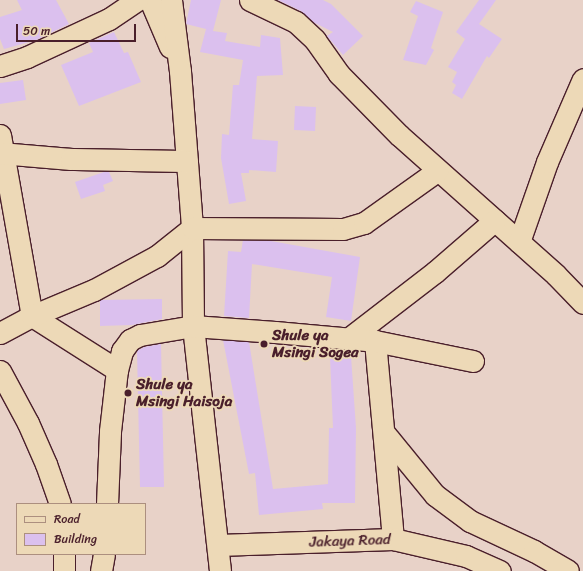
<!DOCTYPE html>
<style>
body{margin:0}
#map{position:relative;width:583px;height:571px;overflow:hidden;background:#e8d2c8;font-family:Sriracha,sans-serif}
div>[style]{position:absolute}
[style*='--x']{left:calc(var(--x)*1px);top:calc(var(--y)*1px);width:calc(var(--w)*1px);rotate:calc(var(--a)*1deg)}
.building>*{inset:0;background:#dbc0ee}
.roads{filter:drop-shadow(1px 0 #4a1f2b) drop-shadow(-1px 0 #4a1f2b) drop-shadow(0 1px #4a1f2b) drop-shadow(0 -1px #4a1f2b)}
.minor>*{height:21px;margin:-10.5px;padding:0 10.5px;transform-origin:10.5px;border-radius:10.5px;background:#edd9b7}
.dots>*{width:11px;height:11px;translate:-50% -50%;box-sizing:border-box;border:2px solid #edd9b7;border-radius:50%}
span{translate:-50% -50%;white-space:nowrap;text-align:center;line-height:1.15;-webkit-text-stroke:3.5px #edd9b7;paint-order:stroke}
.poi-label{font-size:15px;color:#4a1f2b;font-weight:700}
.left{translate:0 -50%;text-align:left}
.street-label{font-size:15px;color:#4a1f2b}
.legend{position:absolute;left:16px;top:503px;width:130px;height:52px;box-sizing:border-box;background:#edd9b7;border:1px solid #ac8f7f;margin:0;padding:5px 7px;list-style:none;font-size:12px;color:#4a1f2b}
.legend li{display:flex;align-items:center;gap:8px;height:20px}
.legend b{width:20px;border:1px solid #ac8f7f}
.scale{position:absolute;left:16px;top:24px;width:120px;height:18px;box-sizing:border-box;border:2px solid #4a1f2b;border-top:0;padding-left:5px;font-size:12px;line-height:14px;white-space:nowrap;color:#4a1f2b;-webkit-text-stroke:3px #edd9b7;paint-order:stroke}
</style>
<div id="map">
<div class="building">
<i style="clip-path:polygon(17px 0,56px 0,69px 24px,36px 40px,4px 49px,0 39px,0 17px,22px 10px)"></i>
<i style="clip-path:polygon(191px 0,221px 0,213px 31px,227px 33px,225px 41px,260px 47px,261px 35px,280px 38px,283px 75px,257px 76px,252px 139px,278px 141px,276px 172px,249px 170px,249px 173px,241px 173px,246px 201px,229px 204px,221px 158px,222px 134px,229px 135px,233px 85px,239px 85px,243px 60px,200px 52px,206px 29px,186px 24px)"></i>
<i style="clip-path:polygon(278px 0,323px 0,331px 4px,363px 36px,343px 55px,327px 36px,333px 32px,313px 22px,301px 11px)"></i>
<i style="clip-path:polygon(479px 0,496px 0,479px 24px,502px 39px,489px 58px,487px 56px,462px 99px,452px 93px,456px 85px,452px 82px,457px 72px,448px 67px,465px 39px,456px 32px)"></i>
<i style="clip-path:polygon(416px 1px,443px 12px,431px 48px,434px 50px,426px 65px,403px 60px,418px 16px,410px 12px)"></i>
<i style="clip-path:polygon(114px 32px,124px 53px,128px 52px,141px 82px,79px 106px,61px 65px,93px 52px,89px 43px)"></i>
<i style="clip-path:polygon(23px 80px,26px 100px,0 104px,0 83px)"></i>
<i style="clip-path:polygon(295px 106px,316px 107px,315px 131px,294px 130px)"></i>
<i style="clip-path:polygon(104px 172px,109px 172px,113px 181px,103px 185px,105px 191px,81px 199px,75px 182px)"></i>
<i style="clip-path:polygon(243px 240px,271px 241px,360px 257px,351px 321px,326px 317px,332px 277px,252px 264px,249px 318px,224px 316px,228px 251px,241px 252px)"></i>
<i style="clip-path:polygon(162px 299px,162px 319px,132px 325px,100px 326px,100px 300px)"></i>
<i style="clip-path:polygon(223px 340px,249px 342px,273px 489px,328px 484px,329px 428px,333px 428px,330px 357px,351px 356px,356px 428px,355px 503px,322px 503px,323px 509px,259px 515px,255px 473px,249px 474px)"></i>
<i style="clip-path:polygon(161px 344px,164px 487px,140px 487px,137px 351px,144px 347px)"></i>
</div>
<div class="roads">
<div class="minor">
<i style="--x:150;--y:0;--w:51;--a:66.9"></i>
<i style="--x:171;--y:0;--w:72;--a:82.8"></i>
<i style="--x:180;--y:71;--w:157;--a:85.6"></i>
<i style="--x:192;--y:228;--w:98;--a:89.4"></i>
<i style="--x:193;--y:326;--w:246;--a:83.7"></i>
<i style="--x:250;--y:0;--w:51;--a:25.6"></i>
<i style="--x:296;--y:22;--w:26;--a:43"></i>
<i style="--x:315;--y:40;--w:42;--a:54.8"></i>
<i style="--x:339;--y:74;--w:86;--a:45.5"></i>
<i style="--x:399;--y:135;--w:210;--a:41.7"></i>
<i style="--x:556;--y:275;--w:39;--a:46"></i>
<i style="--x:0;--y:66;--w:28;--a:-18"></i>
<i style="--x:27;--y:57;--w:90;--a:-24.9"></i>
<i style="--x:109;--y:19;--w:34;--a:-34"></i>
<i style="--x:0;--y:135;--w:184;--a:80"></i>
<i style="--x:32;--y:316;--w:101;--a:32.4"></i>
<i style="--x:0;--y:153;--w:71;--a:4.8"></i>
<i style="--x:71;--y:159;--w:116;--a:1"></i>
<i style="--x:519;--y:242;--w:85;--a:-70.7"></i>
<i style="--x:547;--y:162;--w:90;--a:-66.6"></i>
<i style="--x:0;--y:333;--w:36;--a:-28"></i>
<i style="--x:32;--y:316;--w:67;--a:-22.8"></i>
<i style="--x:94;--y:290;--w:72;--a:-28.4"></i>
<i style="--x:157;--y:256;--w:45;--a:-38.7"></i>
<i style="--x:192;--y:228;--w:151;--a:0.4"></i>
<i style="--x:343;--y:229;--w:22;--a:-16"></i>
<i style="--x:364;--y:223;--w:90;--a:-35.5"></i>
<i style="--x:348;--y:339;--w:110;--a:-37.6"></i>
<i style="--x:435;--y:272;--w:79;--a:-40.9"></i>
<i style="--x:375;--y:341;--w:199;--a:84.8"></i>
<i style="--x:0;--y:371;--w:59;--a:61.7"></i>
<i style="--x:28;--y:423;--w:45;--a:66.3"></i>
<i style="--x:46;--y:464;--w:42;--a:70.7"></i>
<i style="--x:385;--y:434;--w:79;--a:50.7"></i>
<i style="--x:435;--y:495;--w:44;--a:36.6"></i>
<i style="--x:470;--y:521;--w:71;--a:25.1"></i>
<i style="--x:534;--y:551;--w:39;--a:30"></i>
<i style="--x:107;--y:504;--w:73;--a:-87.6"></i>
<i style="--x:110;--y:431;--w:61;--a:-83.5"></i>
<i style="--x:117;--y:370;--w:20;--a:-75"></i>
<i style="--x:122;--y:351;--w:14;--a:-54"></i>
<i style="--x:130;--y:340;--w:11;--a:-27"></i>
<i style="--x:140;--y:335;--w:54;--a:-9.6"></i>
<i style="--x:193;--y:326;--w:82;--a:4.2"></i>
<i style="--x:275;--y:332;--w:100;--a:5.1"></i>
<i style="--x:375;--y:341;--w:100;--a:11.5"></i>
<i style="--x:218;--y:545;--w:175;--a:-2"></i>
<i style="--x:393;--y:539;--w:75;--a:13.1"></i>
<i style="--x:466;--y:556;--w:37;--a:24"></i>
<i style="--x:64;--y:571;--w:17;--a:-90"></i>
<i style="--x:101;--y:571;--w:17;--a:-80"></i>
</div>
</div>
<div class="dots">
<i style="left:264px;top:344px;background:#4a1f2b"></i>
<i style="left:128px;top:393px;background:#4a1f2b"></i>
</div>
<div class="poi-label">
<span class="left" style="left:272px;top:344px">Shule ya<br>Msingi Sogea</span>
<span class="left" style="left:136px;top:393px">Shule ya<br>Msingi Haisoja</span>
</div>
<div class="street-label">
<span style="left:350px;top:541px;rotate:-2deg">Jakaya Road</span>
</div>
<ul class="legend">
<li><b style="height:5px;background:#edd9b7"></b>Road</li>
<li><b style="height:11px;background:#dbc0ee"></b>Building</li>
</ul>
<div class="scale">50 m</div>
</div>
